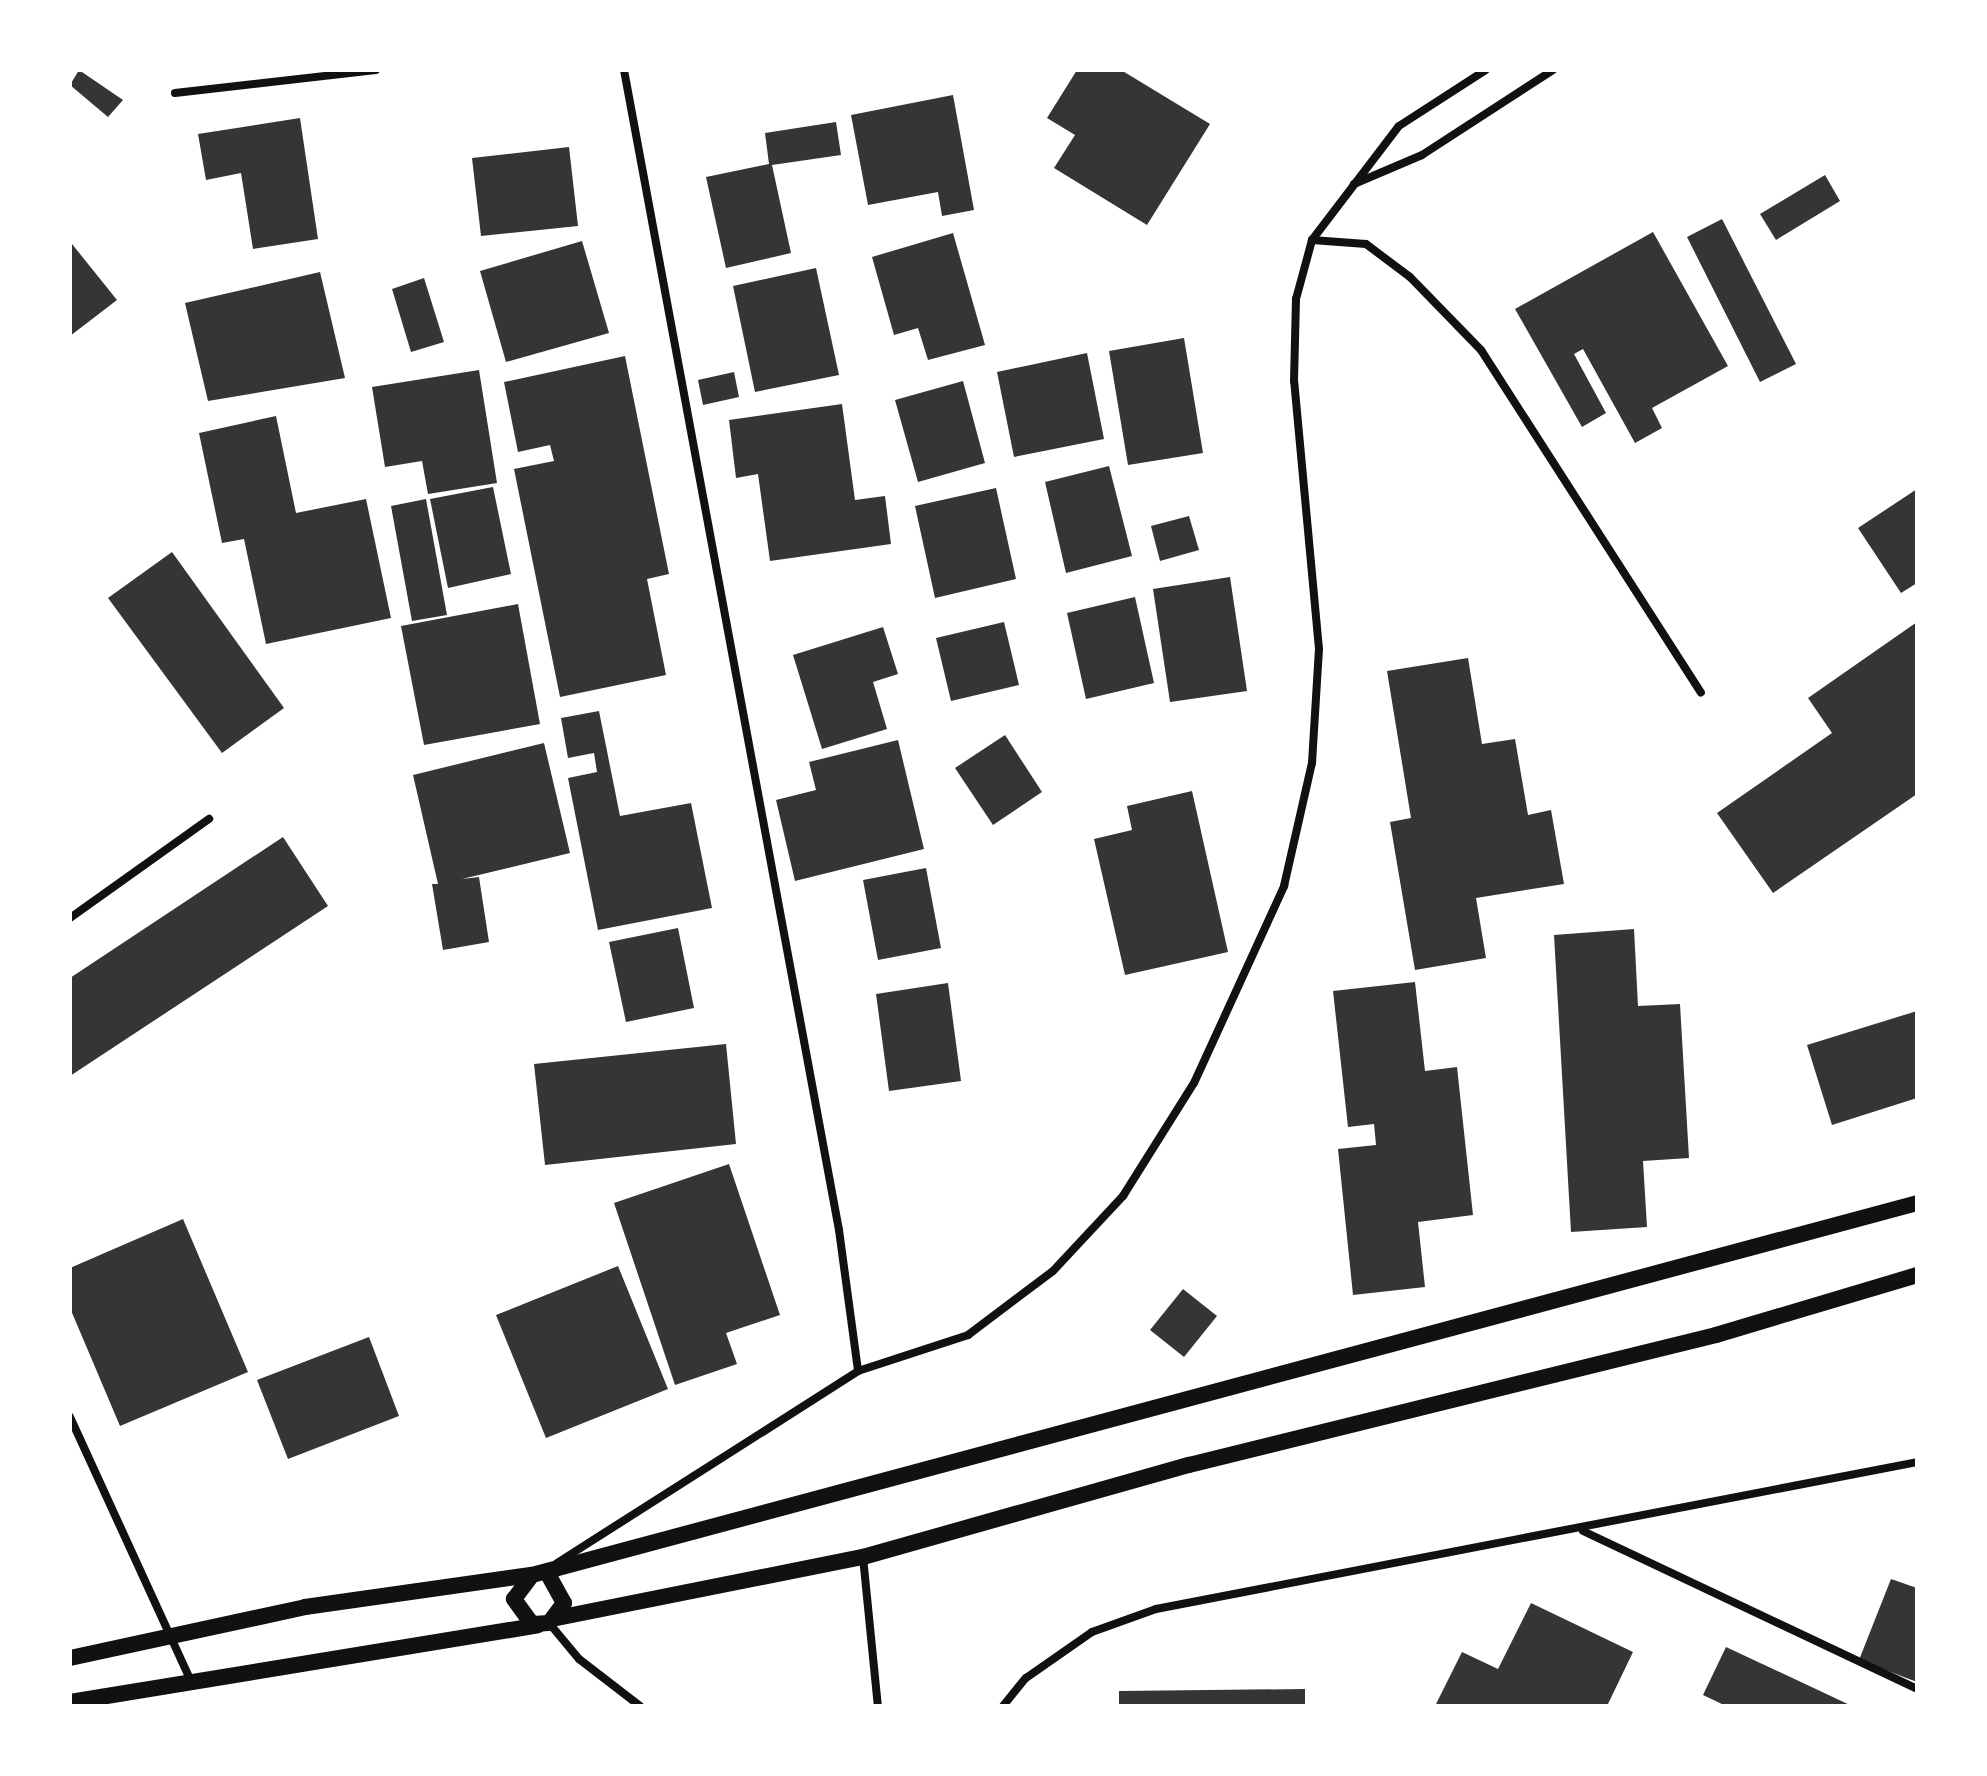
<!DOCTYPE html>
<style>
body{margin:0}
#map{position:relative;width:1987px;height:1776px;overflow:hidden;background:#fff;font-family:"Titillium Web",sans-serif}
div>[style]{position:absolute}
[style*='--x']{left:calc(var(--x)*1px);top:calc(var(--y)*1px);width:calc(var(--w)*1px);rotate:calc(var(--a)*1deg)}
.building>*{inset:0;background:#353535}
.minor>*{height:8px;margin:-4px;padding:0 4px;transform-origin:4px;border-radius:4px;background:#111}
.secondary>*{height:16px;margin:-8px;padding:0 8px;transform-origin:8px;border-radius:8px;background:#111}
span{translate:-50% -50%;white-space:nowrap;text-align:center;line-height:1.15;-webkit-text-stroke:6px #fff;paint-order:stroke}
.frame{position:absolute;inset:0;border:72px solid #fff;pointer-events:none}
</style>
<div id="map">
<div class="building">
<i style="clip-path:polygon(79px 70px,123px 100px,108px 117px,70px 85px)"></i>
<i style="clip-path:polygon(1077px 70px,1121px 70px,1210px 124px,1147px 225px,1054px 168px,1075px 135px,1047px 118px)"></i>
<i style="clip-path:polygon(953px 95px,974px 210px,942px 216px,938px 192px,868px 205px,851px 115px)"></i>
<i style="clip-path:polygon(300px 118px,318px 239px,253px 249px,241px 173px,206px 180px,198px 134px)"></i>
<i style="clip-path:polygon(836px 122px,841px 155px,772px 165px,791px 253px,726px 268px,706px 177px,769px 164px,765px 133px)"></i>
<i style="clip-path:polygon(569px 147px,578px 226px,481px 236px,472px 158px)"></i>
<i style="clip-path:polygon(1825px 175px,1840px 201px,1776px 240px,1760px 214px)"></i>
<i style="clip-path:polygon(1722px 219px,1796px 364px,1760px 382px,1687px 237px)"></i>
<i style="clip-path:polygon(1653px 232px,1728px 366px,1652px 408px,1662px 428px,1635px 443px,1583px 349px,1574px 354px,1606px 413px,1582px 427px,1515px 309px)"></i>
<i style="clip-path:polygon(953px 233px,985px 345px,928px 360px,918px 328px,894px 335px,872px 257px)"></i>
<i style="clip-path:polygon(582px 241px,609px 333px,506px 362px,480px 271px)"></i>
<i style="clip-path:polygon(72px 244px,117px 300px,70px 336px,70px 246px)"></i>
<i style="clip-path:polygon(816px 268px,839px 375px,755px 392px,733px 286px)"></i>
<i style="clip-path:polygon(320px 272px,345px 378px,208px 401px,185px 303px)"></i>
<i style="clip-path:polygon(424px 278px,444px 342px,411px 352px,392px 289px)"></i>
<i style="clip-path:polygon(1184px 338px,1203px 453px,1128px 465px,1109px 351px)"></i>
<i style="clip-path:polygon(1087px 353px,1104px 439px,1014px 457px,997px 372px)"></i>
<i style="clip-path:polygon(625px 356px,669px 574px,647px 579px,666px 675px,560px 697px,514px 469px,554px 461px,550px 445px,518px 452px,504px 382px)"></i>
<i style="clip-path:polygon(479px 370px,497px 483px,428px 494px,422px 461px,385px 467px,372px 387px)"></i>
<i style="clip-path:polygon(734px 372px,739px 397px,703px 405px,698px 380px)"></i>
<i style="clip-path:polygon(963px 381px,985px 463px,918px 482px,895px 400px)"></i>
<i style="clip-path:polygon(842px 404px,855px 500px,885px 496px,891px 544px,770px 561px,758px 474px,736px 478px,729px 420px)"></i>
<i style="clip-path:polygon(276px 416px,296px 513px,366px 499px,391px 618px,266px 644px,244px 539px,222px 543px,199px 433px)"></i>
<i style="clip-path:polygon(1109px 466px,1132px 556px,1066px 573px,1045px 482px)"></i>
<i style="clip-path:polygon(493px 487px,511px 574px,448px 588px,430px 499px)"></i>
<i style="clip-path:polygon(996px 488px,1016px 579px,935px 598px,915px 506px)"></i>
<i style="clip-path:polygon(1917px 489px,1917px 583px,1901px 593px,1858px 528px)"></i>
<i style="clip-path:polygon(426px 499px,447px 615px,412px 621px,391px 506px)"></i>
<i style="clip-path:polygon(1189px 516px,1199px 550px,1160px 561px,1151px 526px)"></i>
<i style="clip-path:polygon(172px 552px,284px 708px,222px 753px,108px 598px)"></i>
<i style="clip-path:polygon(1230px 577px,1247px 691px,1170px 702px,1153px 589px)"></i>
<i style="clip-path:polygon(1135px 597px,1154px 683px,1086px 699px,1067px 613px)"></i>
<i style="clip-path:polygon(518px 604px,540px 724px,424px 745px,401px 626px)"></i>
<i style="clip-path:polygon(1004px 622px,1019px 685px,951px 701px,936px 638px)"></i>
<i style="clip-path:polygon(1917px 622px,1917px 794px,1773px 893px,1717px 813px,1832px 733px,1808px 698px)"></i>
<i style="clip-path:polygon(883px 627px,898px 674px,873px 682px,887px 729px,822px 749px,793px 655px)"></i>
<i style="clip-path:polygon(1468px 658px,1482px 744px,1515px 739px,1528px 815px,1551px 810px,1564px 884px,1476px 898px,1486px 958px,1415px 970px,1390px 822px,1411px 818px,1387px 671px)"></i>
<i style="clip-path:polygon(599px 711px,620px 816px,691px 803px,712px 908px,598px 930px,568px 778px,597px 772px,594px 753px,568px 758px,561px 718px)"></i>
<i style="clip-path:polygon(1005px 735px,1042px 792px,993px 825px,955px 768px)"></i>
<i style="clip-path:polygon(898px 740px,924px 849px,795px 881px,776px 800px,816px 790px,809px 762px)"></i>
<i style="clip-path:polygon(544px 743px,570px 853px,462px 879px,479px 877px,489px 942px,443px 950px,432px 884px,438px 884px,413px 775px)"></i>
<i style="clip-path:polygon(1192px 791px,1228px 952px,1125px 975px,1094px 839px,1132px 830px,1127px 806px)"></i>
<i style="clip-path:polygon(283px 837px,328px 906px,70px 1076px,70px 978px)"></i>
<i style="clip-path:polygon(926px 868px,941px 948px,878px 960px,863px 880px)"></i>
<i style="clip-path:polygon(678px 928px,694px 1008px,626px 1022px,609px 942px)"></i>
<i style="clip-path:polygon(1634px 929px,1638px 1006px,1680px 1004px,1689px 1158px,1643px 1161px,1647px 1227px,1571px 1232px,1554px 935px)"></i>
<i style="clip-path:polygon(1415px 982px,1425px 1071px,1457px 1067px,1473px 1215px,1418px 1222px,1425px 1287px,1353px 1295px,1338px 1149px,1376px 1145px,1374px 1124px,1348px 1127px,1333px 991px)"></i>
<i style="clip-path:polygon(948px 983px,961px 1081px,889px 1091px,876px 994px)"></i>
<i style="clip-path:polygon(1917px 1011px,1917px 1098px,1832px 1125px,1807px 1045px)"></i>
<i style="clip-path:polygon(726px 1044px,736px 1144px,545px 1165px,534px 1064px)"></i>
<i style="clip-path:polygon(729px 1164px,780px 1315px,726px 1333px,737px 1364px,675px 1385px,614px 1203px)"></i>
<i style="clip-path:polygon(183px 1219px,248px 1372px,120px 1426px,70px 1308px,70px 1268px)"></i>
<i style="clip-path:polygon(618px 1266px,668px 1389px,546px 1438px,496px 1315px)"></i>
<i style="clip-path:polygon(1183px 1289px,1217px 1316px,1184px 1357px,1150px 1330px)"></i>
<i style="clip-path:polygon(369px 1337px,399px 1416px,288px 1459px,257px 1380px)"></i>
<i style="clip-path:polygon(1891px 1579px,1917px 1588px,1917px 1682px,1859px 1660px)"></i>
<i style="clip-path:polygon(1531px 1603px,1633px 1652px,1607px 1706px,1435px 1706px,1462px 1652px,1498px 1669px)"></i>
<i style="clip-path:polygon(1726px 1647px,1852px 1706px,1726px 1706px,1703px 1695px)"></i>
<i style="clip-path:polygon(1305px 1689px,1305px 1706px,1119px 1706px,1119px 1691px)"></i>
</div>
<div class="minor">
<i style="--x:624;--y:70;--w:1180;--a:79.5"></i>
<i style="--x:839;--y:1230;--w:142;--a:82.3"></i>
<i style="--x:175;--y:93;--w:202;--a:-6.5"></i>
<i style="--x:1354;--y:184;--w:74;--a:-23.1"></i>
<i style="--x:1422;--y:155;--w:156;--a:-33"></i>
<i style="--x:1312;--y:240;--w:54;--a:4.2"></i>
<i style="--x:1366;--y:244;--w:55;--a:36.9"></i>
<i style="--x:1410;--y:277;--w:102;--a:45.8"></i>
<i style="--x:1481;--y:350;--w:407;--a:57.3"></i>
<i style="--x:70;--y:918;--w:171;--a:-35.5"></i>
<i style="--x:70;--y:1417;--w:290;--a:65.4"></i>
<i style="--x:1583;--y:1531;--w:369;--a:25.3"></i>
<i style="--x:863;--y:1557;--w:150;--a:84.3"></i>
<i style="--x:557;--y:1563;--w:357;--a:-32.5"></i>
<i style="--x:858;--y:1371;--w:116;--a:-18.1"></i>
<i style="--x:968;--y:1335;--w:106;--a:-37"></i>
<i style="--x:1053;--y:1271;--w:103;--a:-47"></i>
<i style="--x:1123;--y:1196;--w:133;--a:-57.9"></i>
<i style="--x:1194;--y:1083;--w:217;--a:-65.4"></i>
<i style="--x:1284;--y:886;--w:126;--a:-77.2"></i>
<i style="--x:1312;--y:763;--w:114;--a:-86.5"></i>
<i style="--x:1319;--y:649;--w:269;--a:-95.3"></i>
<i style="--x:1294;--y:381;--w:82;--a:-88.6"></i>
<i style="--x:1296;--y:299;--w:61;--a:-74.8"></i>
<i style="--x:1312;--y:240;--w:143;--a:-52.7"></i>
<i style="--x:1399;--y:126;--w:103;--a:-32.8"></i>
<i style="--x:549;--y:1623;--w:47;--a:50.2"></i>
<i style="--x:579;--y:1659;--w:77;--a:37.6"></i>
<i style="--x:1003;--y:1706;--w:36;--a:-51"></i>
<i style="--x:1026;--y:1678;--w:80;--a:-34.9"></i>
<i style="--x:1092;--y:1632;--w:68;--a:-19.8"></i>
<i style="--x:1156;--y:1609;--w:775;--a:-10.93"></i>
</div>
<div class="secondary">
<i style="--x:549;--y:1576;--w:31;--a:61"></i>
<i style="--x:564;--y:1603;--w:25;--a:127"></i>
<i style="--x:549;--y:1623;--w:17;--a:177"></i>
<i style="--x:532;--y:1624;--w:31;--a:-126"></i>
<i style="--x:514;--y:1599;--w:30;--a:-53"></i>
<i style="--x:532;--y:1575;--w:1434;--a:-15.03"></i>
<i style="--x:557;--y:1618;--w:312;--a:-11.3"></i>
<i style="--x:863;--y:1557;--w:339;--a:-15.8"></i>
<i style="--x:1189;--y:1465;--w:543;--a:-13.86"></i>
<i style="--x:1716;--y:1335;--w:210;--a:-16.6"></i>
<i style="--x:70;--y:1658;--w:240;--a:-12.2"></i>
<i style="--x:305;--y:1607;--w:228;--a:-8.1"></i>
<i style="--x:70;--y:1702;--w:474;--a:-9.3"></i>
</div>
<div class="frame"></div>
</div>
